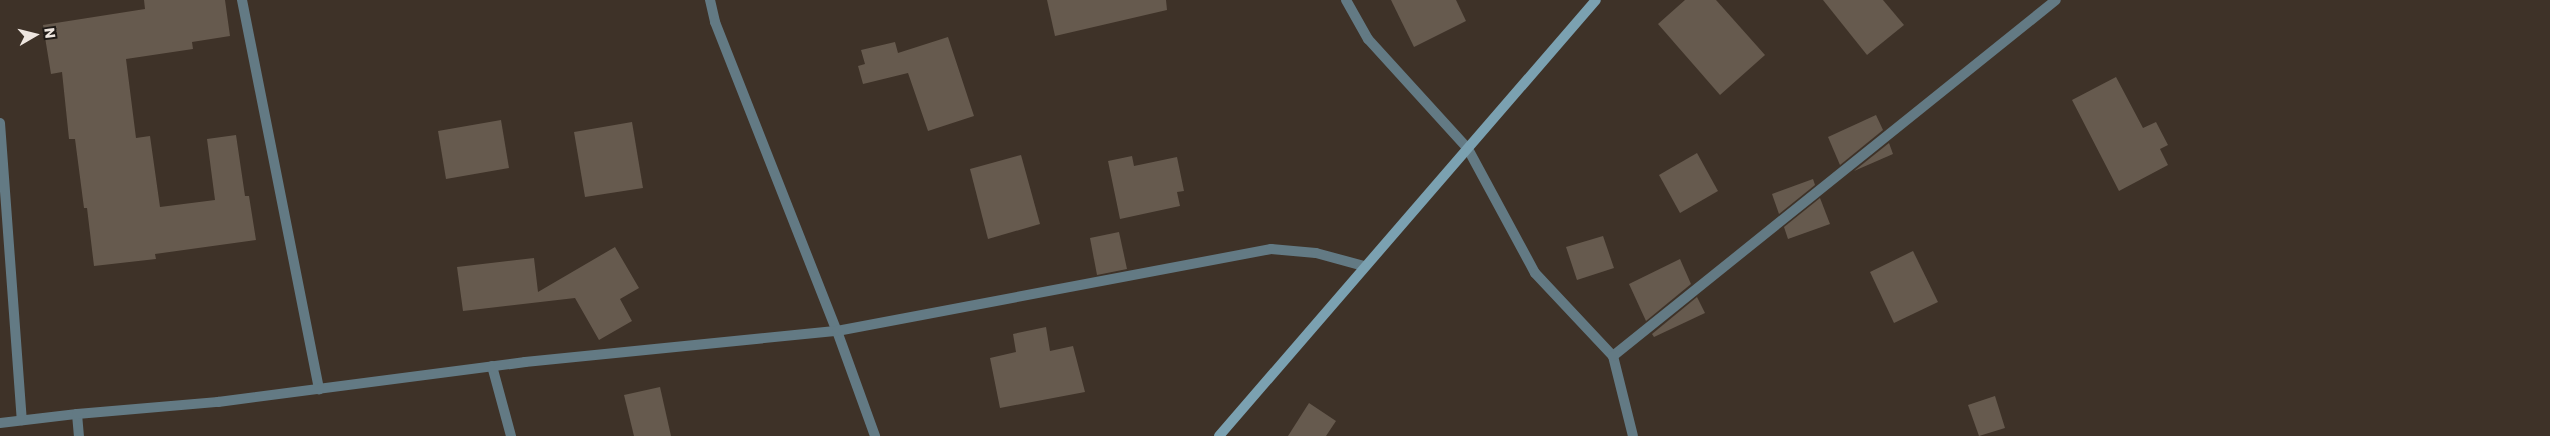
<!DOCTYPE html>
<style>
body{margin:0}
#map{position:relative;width:2550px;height:436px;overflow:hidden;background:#3e3228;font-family:Poppins,sans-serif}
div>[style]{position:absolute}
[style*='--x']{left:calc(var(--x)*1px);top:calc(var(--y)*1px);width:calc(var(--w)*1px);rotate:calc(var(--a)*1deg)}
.building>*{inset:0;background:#665a4e}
.street>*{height:10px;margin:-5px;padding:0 5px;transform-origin:5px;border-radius:5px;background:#637a84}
.secondary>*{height:10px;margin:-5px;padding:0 5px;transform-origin:5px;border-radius:5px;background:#7ba1b1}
span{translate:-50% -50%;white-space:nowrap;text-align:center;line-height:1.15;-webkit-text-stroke:4.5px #201b17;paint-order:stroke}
.north{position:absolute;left:10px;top:10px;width:50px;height:50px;-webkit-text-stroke:4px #201b17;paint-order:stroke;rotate:82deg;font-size:14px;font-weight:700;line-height:20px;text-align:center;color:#eee6e0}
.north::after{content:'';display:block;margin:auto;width:18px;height:22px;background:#eee6e0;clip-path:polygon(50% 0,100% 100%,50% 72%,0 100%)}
</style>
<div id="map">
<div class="building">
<i style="clip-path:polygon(144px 0,225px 0,230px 36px,192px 42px,193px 49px,126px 59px,136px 138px,150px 136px,160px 207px,215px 200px,207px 139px,236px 135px,245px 196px,249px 196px,256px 240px,155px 254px,156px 259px,94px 266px,87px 208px,84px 208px,75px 139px,69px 139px,62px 72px,51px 74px,43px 25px,145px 9px)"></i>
<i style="clip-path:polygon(1047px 0,1166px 0,1167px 10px,1055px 36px)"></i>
<i style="clip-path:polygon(1391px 0,1456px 0,1466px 21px,1414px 47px)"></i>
<i style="clip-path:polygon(1685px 0,1716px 0,1765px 55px,1720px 95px,1658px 24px)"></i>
<i style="clip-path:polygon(1823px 0,1883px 0,1904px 25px,1867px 55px)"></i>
<i style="clip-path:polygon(948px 37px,974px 116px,928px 131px,908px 73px,863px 84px,858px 66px,865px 64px,861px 50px,895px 42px,898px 53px)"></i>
<i style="clip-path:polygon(2116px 77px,2143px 128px,2156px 122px,2168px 145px,2160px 149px,2168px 165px,2119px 191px,2072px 100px)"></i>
<i style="clip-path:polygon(1876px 115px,1883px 130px,1840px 165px,1828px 137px)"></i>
<i style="clip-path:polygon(501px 120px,509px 168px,446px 179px,438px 131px)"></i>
<i style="clip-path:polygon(632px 122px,643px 188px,585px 197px,574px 132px)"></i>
<i style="clip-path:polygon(1889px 143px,1893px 154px,1854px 171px)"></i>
<i style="clip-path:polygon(1697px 153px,1718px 191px,1680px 213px,1659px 175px)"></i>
<i style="clip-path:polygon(1021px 155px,1040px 224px,988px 239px,970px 169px)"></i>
<i style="clip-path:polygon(1132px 156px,1134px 166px,1177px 157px,1184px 191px,1177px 192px,1180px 206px,1120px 219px,1108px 161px)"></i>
<i style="clip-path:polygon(1813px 179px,1815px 185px,1779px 214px,1772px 194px)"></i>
<i style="clip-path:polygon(1820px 198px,1830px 224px,1788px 239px,1784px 227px)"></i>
<i style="clip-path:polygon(1119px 232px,1127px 269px,1097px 275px,1090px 238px)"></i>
<i style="clip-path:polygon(1603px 236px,1614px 268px,1577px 280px,1566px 247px)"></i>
<i style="clip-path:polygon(615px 247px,639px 288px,620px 299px,632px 321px,599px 340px,575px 298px,463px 311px,457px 267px,534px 258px,538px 292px)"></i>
<i style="clip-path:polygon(1913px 251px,1938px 302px,1894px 323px,1870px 272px)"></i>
<i style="clip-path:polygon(1680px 259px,1691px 284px,1646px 321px,1629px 284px)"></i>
<i style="clip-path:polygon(1697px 297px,1705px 313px,1654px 337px,1652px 334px)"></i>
<i style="clip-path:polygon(1046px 327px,1050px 351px,1073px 346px,1085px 392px,1000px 408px,990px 358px,1016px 352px,1013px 334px)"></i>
<i style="clip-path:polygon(660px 387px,671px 436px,634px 436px,624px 395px)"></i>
<i style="clip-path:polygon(1995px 396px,2005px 428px,1979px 436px,1968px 405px)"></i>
<i style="clip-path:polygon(1309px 403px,1336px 421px,1326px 436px,1288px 436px)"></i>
</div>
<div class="street">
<i style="--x:242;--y:0;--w:397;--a:78.8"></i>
<i style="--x:710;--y:0;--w:23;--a:77"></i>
<i style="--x:715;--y:22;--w:332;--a:68.5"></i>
<i style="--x:837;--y:331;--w:112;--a:70.1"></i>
<i style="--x:1346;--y:0;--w:45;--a:60.6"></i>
<i style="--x:1368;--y:39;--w:149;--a:47.7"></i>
<i style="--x:1468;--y:149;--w:141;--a:61.6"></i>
<i style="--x:1535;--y:273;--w:114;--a:46.8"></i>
<i style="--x:1613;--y:356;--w:82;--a:76"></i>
<i style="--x:0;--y:123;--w:298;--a:85.8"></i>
<i style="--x:1613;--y:356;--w:568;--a:-38.79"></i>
<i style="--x:492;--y:366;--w:73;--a:74.8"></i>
<i style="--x:77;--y:414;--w:22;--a:85"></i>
<i style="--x:0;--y:423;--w:78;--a:-6.7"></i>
<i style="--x:77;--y:414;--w:142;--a:-4.9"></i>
<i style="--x:218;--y:402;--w:310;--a:-7.4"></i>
<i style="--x:525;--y:362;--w:314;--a:-5.7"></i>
<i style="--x:837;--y:331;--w:442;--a:-10.7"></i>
<i style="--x:1271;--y:249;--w:45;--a:5.1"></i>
<i style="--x:1316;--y:253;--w:50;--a:15.2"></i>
</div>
<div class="secondary">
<i style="--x:1219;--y:436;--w:576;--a:-49.15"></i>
</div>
<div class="north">N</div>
</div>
